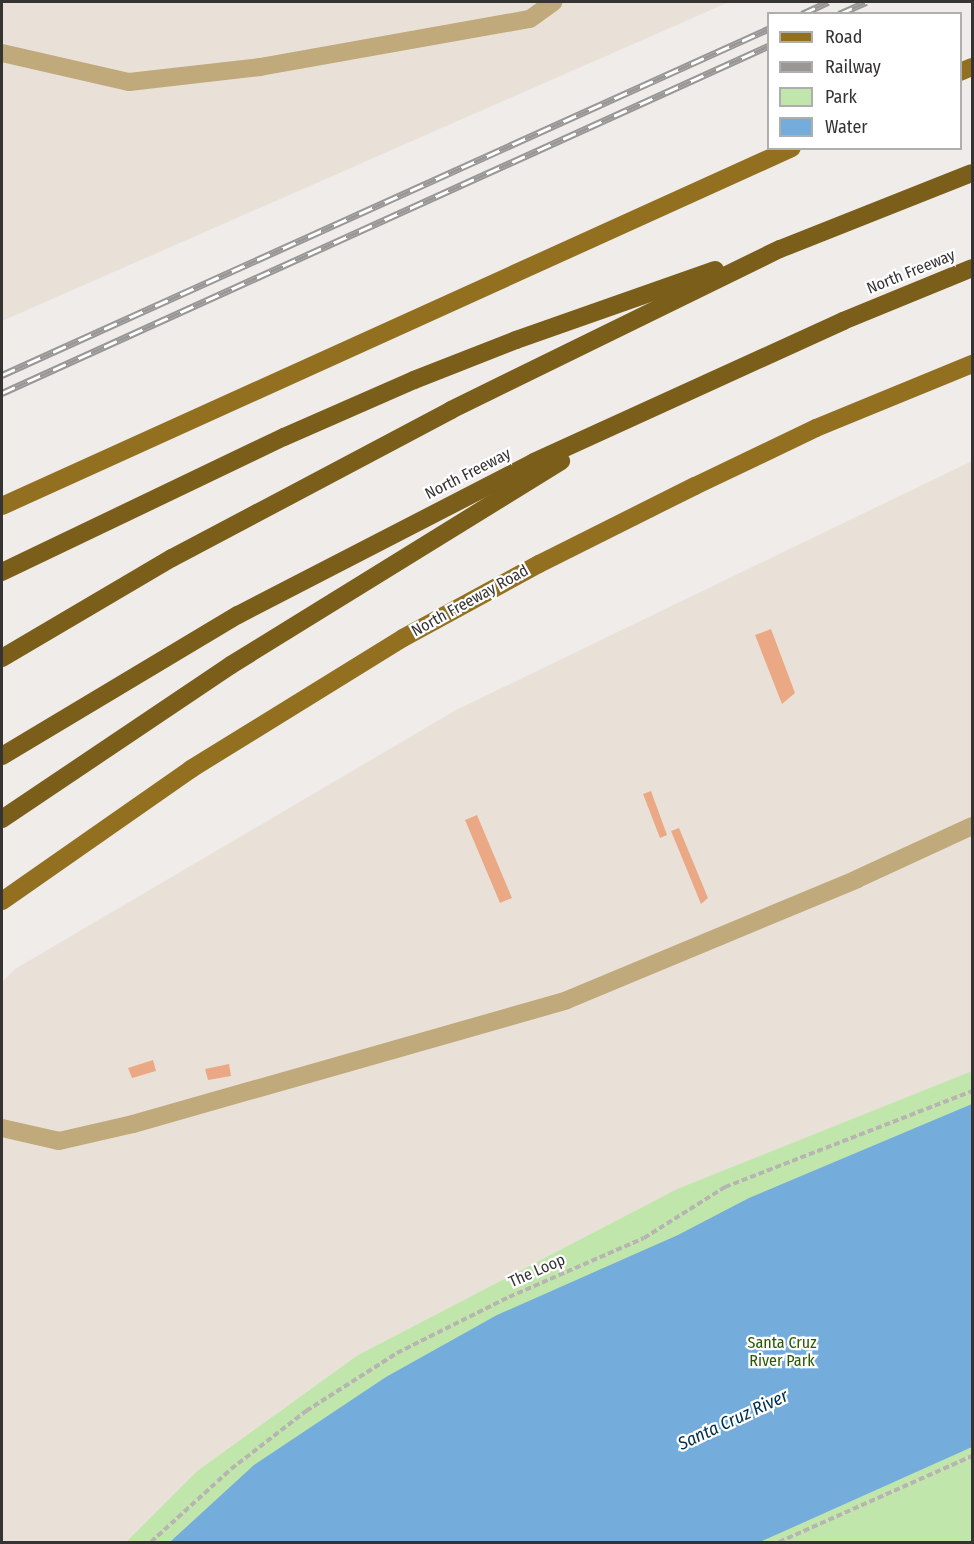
<!DOCTYPE html>
<style>
body{margin:0}
#map{position:relative;width:974px;height:1544px;overflow:hidden;background:#efece9;font-family:"Fira Sans Condensed",sans-serif}
div>[style]{position:absolute}
[style*='--x']{left:calc(var(--x)*1px);top:calc(var(--y)*1px);width:calc(var(--w)*1px);rotate:calc(var(--a)*1deg)}
.built>*{inset:0;background:#e9e1d8}
.green>*{inset:0;background:#c0e6ac}
.water>*{inset:0;background:#74acdc}
.building>*{inset:0;background:#eaa984}
.path>*{height:4px;margin-top:-2px;transform-origin:0;background:repeating-linear-gradient(90deg,#b7b4b2 0 6px,transparent 0 9px)}
.minor>*{height:18px;margin:-9px;padding:0 9px;transform-origin:9px;border-radius:9px;background:#c0a97a}
.major>*{height:18px;margin:-9px;padding:0 9px;transform-origin:9px;border-radius:9px;background:#927020}
.highway>*{height:18px;margin:-9px;padding:0 9px;transform-origin:9px;border-radius:9px;background:#7b5e19}
.rail>*{height:7px;margin-top:-3.5px;transform-origin:0;background:repeating-linear-gradient(90deg,#fff 0 14px,#999795 0 28px);box-sizing:border-box;border-block:2px solid #999795}
span{translate:-50% -50%;white-space:nowrap;text-align:center;line-height:1.15;-webkit-text-stroke:4.5px #fff;paint-order:stroke}
.street-label{font-size:16px;color:#353433}
.park-label{font-size:16px;color:#2a5901}
.water-label{font-size:18px;color:#012f4e;font-style:italic}
.frame{position:absolute;inset:0;border:3px solid #353433;pointer-events:none}
.legend{position:absolute;left:767px;top:12px;width:195px;height:138px;box-sizing:border-box;background:#fff;border:2px solid #aeaead;margin:0;padding:8px 10px;list-style:none;font-size:18px;color:#353433}
.legend li{display:flex;align-items:center;gap:12px;height:30px}
.legend b{width:30px;border:2px solid #aeaead}
</style>
<div id="map">
<div class="built">
<i style="clip-path:polygon(2px 2px,729px 2px,2px 321px)"></i>
<i style="clip-path:polygon(972px 461px,972px 1071px,677px 1189px,358px 1355px,197px 1471px,126px 1542px,2px 1542px,2px 982px,15px 969px,456px 710px)"></i>
</div>
<div class="green">
<i style="clip-path:polygon(972px 1071px,972px 1542px,126px 1542px,197px 1471px,358px 1355px,677px 1189px)"></i>
</div>
<div class="water">
<i style="clip-path:polygon(972px 1104px,972px 1447px,760px 1542px,170px 1542px,254px 1465px,386px 1377px,497px 1315px,678px 1235px,749px 1198px)"></i>
</div>
<div class="building">
<i style="clip-path:polygon(771px 629px,795px 693px,782px 704px,755px 635px)"></i>
<i style="clip-path:polygon(651px 791px,667px 835px,660px 838px,643px 794px)"></i>
<i style="clip-path:polygon(477px 815px,512px 898px,500px 903px,465px 820px)"></i>
<i style="clip-path:polygon(679px 828px,708px 898px,701px 904px,671px 831px)"></i>
<i style="clip-path:polygon(153px 1060px,156px 1071px,132px 1078px,128px 1068px)"></i>
<i style="clip-path:polygon(229px 1064px,231px 1076px,208px 1080px,205px 1069px)"></i>
</div>
<div class="path">
<i style="--x:151;--y:1542;--w:108;--a:-42.4"></i>
<i style="--x:231;--y:1469;--w:95;--a:-37.7"></i>
<i style="--x:306;--y:1411;--w:108;--a:-32.5"></i>
<i style="--x:397;--y:1353;--w:125;--a:-26.6"></i>
<i style="--x:509;--y:1297;--w:147;--a:-23.6"></i>
<i style="--x:644;--y:1238;--w:96;--a:-32.2"></i>
<i style="--x:725;--y:1187;--w:265;--a:-21.2"></i>
<i style="--x:779;--y:1542;--w:211;--a:-24"></i>
</div>
<div class="minor">
<i style="--x:2;--y:53;--w:130;--a:12.9"></i>
<i style="--x:129;--y:82;--w:132;--a:-6.5"></i>
<i style="--x:260;--y:67;--w:274;--a:-10.1"></i>
<i style="--x:530;--y:19;--w:29;--a:-36"></i>
<i style="--x:2;--y:1128;--w:58;--a:12.8"></i>
<i style="--x:59;--y:1141;--w:76;--a:-12.9"></i>
<i style="--x:133;--y:1124;--w:451;--a:-15.9"></i>
<i style="--x:567;--y:1000;--w:314;--a:-22.6"></i>
<i style="--x:857;--y:879;--w:127;--a:-24.7"></i>
</div>
<div class="major">
<i style="--x:960;--y:72;--w:13;--a:-23"></i>
<i style="--x:2;--y:506;--w:867;--a:-24.38"></i>
<i style="--x:2;--y:901;--w:231;--a:-34.9"></i>
<i style="--x:191;--y:769;--w:249;--a:-31.7"></i>
<i style="--x:403;--y:638;--w:155;--a:-28.6"></i>
<i style="--x:539;--y:564;--w:174;--a:-26.6"></i>
<i style="--x:695;--y:486;--w:134;--a:-25.6"></i>
<i style="--x:816;--y:428;--w:169;--a:-22.3"></i>
</div>
<div class="highway">
<i style="--x:2;--y:572;--w:313;--a:-25.6"></i>
<i style="--x:284;--y:437;--w:142;--a:-23.7"></i>
<i style="--x:414;--y:380;--w:110;--a:-21.4"></i>
<i style="--x:516;--y:340;--w:211;--a:-19.4"></i>
<i style="--x:2;--y:658;--w:197;--a:-30.5"></i>
<i style="--x:172;--y:558;--w:316;--a:-27.9"></i>
<i style="--x:451;--y:410;--w:366;--a:-26.1"></i>
<i style="--x:780;--y:249;--w:206;--a:-21.6"></i>
<i style="--x:2;--y:756;--w:275;--a:-30.9"></i>
<i style="--x:238;--y:615;--w:333;--a:-27.3"></i>
<i style="--x:534;--y:462;--w:340;--a:-24.5"></i>
<i style="--x:843;--y:321;--w:139;--a:-22.3"></i>
<i style="--x:2;--y:819;--w:276;--a:-33.9"></i>
<i style="--x:231;--y:665;--w:388;--a:-31.7"></i>
</div>
<div class="rail">
<i style="--x:802;--y:14;--w:29;--a:-25"></i>
<i style="--x:839;--y:14;--w:30;--a:-24"></i>
<i style="--x:2;--y:375;--w:841;--a:-24.31"></i>
<i style="--x:2;--y:393;--w:841;--a:-24.37"></i>
</div>
<div class="street-label">
<span style="left:911px;top:272px;rotate:-22deg">North Freeway</span>
<span style="left:468px;top:474px;rotate:-27deg">North Freeway</span>
<span style="left:470px;top:601px;rotate:-29deg">North Freeway Road</span>
<span style="left:537px;top:1271px;rotate:-24deg">The Loop</span>
</div>
<div class="park-label">
<span style="left:782px;top:1352px">Santa Cruz<br>River Park</span>
</div>
<div class="water-label">
<span style="left:733px;top:1420px;rotate:-25deg">Santa Cruz River</span>
</div>
<div class="frame"></div>
<ul class="legend">
<li><b style="height:8px;background:#927020"></b>Road</li>
<li><b style="height:8px;background:#999795"></b>Railway</li>
<li><b style="height:16px;background:#c0e6ac"></b>Park</li>
<li><b style="height:16px;background:#74acdc"></b>Water</li>
</ul>
</div>
